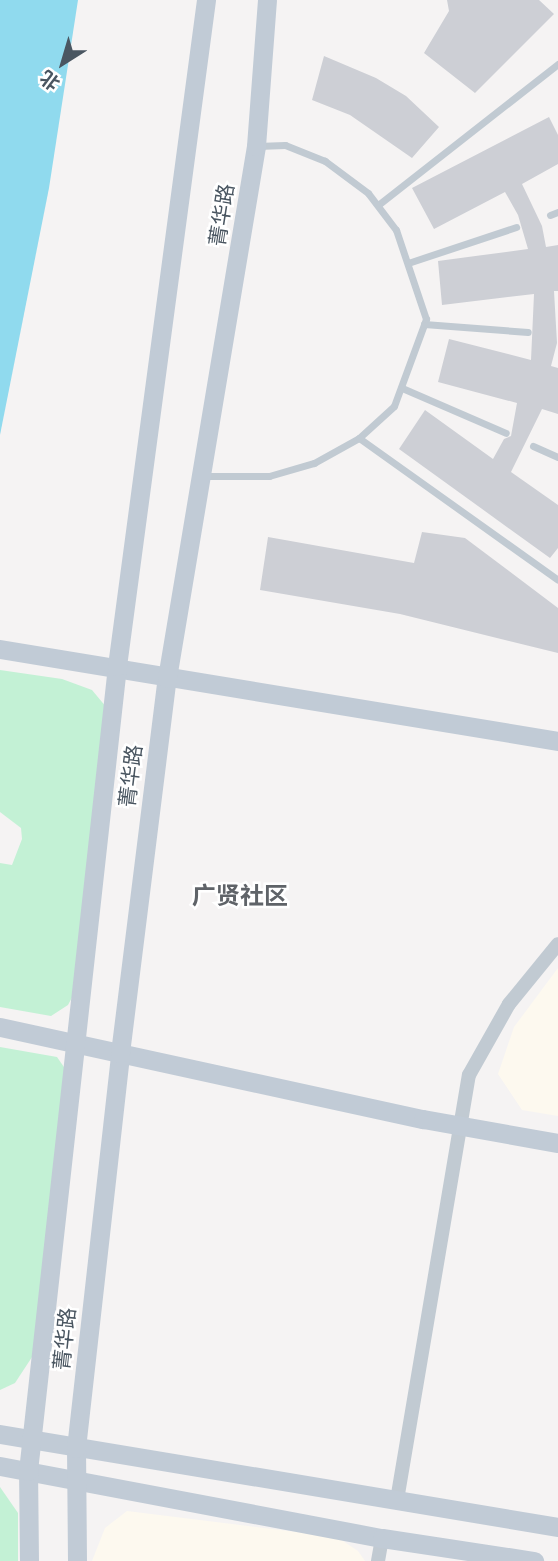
<!DOCTYPE html>
<meta charset="utf-8">
<style>
body{margin:0}
#map{position:relative;width:558px;height:1561px;overflow:hidden;background:#f5f3f3;font-family:Signika,"Noto Sans SC",sans-serif}
div>[style]{position:absolute}
[style*='--x']{left:calc(var(--x)*1px);top:calc(var(--y)*1px);width:calc(var(--w)*1px);rotate:calc(var(--a)*1deg)}
.commercial>*{inset:0;background:#fdf9ef}
.green>*{inset:0;background:#c3f1d5}
.water>*{inset:0;background:#90daee}
.building>*{inset:0;background:#cdcfd5}
.lane>*{height:7px;margin:-3.5px;padding:0 3.5px;transform-origin:3.5px;border-radius:3.5px;background:#c1cad2}
.street>*{height:14px;margin:-7px;padding:0 7px;transform-origin:7px;border-radius:7px;background:#c1cad2}
.secondary>*{height:19px;margin:-9.5px;padding:0 9.5px;transform-origin:9.5px;border-radius:9.5px;background:#c1cbd6}
span{translate:-50% -50%;white-space:nowrap;text-align:center;line-height:1.15;-webkit-text-stroke:5px #fff;paint-order:stroke}
.street-label{font-size:21px;color:#4a5661}
.quarter-label{font-size:24px;color:#5f6368;font-weight:700}
.north{position:absolute;left:28px;top:28px;width:70px;height:70px;-webkit-text-stroke:5px #fff;paint-order:stroke;rotate:217deg;font-size:19px;font-weight:700;line-height:28px;text-align:center;color:#4a5661}
.north::after{content:'';display:block;margin:auto;width:24px;height:32px;background:#4a5661;clip-path:polygon(50% 0,100% 100%,50% 72%,0 100%)}
</style>
<div id="map">
<div class="commercial">
<i style="clip-path:polygon(558px 968px,558px 1116px,522px 1110px,498px 1074px,514px 1027px)"></i>
<i style="clip-path:polygon(127px 1511px,337px 1537px,358px 1551px,365px 1561px,92px 1561px,105px 1528px)"></i>
</div>
<div class="green">
<i style="clip-path:polygon(0 670px,62px 679px,92px 690px,107px 708px,77px 988px,68px 1005px,51px 1016px,0 1007px,0 863px,12px 865px,22px 839px,21px 828px,0 812px)"></i>
<i style="clip-path:polygon(0 1047px,57px 1057px,66px 1070px,34px 1354px,15px 1383px,0 1390px)"></i>
<i style="clip-path:polygon(0 1487px,18px 1513px,18px 1561px,0 1561px)"></i>
</div>
<div class="water">
<i style="clip-path:polygon(0 0,78px 0,49px 188px,0 435px)"></i>
</div>
<div class="building">
<i style="clip-path:polygon(447px 0,539px 0,554px 14px,475px 93px,424px 53px,449px 11px)"></i>
<i style="clip-path:polygon(324px 56px,376px 78px,406px 96px,439px 127px,412px 158px,350px 115px,312px 100px)"></i>
<i style="clip-path:polygon(549px 117px,558px 135px,558px 164px,522px 184px,542px 226px,546px 247px,558px 245px,558px 291px,554px 291px,557px 343px,551px 366px,558px 368px,558px 414px,542px 409px,511px 472px,558px 505px,558px 548px,550px 558px,399px 449px,425px 410px,493px 459px,504px 439px,511px 436px,517px 403px,438px 382px,449px 339px,531px 360px,534px 294px,442px 305px,438px 261px,528px 249px,518px 215px,505px 192px,434px 229px,412px 188px)"></i>
<i style="clip-path:polygon(422px 532px,465px 538px,558px 608px,558px 653px,400px 614px,260px 590px,268px 537px,414px 563px)"></i>
</div>
<div class="lane">
<i style="--x:378;--y:205;--w:229;--a:-38.1"></i>
<i style="--x:550;--y:215;--w:9;--a:-21"></i>
<i style="--x:408;--y:263;--w:114;--a:-18.4"></i>
<i style="--x:424;--y:324;--w:104;--a:4.4"></i>
<i style="--x:402;--y:388;--w:113;--a:23.4"></i>
<i style="--x:359;--y:438;--w:244;--a:35.5"></i>
<i style="--x:533;--y:446;--w:27;--a:24"></i>
<i style="--x:204;--y:476;--w:65;--a:0"></i>
<i style="--x:269;--y:476;--w:47;--a:-16.1"></i>
<i style="--x:314;--y:463;--w:51;--a:-29.1"></i>
<i style="--x:359;--y:438;--w:47;--a:-42.4"></i>
<i style="--x:394;--y:406;--w:93;--a:-69.8"></i>
<i style="--x:426;--y:319;--w:94;--a:-108.6"></i>
<i style="--x:396;--y:230;--w:46;--a:-127.1"></i>
<i style="--x:368;--y:193;--w:54;--a:-143.3"></i>
<i style="--x:325;--y:161;--w:43;--a:-158.2"></i>
<i style="--x:285;--y:145;--w:28;--a:178"></i>
</div>
<div class="street">
<i style="--x:397;--y:1500;--w:431;--a:-80.4"></i>
<i style="--x:469;--y:1075;--w:81;--a:-60.6"></i>
<i style="--x:509;--y:1004;--w:77;--a:-50.8"></i>
<i style="--x:378;--y:1561;--w:23;--a:-80"></i>
</div>
<div class="secondary">
<i style="--x:0;--y:649;--w:566;--a:9.36"></i>
<i style="--x:0;--y:1027;--w:433;--a:12.3"></i>
<i style="--x:423;--y:1119;--w:137;--a:10.1"></i>
<i style="--x:0;--y:1434;--w:566;--a:9.46"></i>
<i style="--x:0;--y:1466;--w:389;--a:10.7"></i>
<i style="--x:382;--y:1538;--w:154;--a:8.6"></i>
<i style="--x:29;--y:1561;--w:90;--a:-90.6"></i>
<i style="--x:28;--y:1471;--w:810;--a:-83.69"></i>
<i style="--x:117;--y:666;--w:672;--a:-82.39"></i>
<i style="--x:77;--y:1561;--w:113;--a:-90.5"></i>
<i style="--x:76;--y:1448;--w:397;--a:-83.6"></i>
<i style="--x:120;--y:1053;--w:378;--a:-82.9"></i>
<i style="--x:167;--y:678;--w:539;--a:-80.5"></i>
<i style="--x:256;--y:146;--w:146;--a:-85.7"></i>
</div>
<div class="street-label">
<span style="left:222px;top:215px;rotate:-81deg">菁华路</span>
<span style="left:131px;top:776px;rotate:-83deg">菁华路</span>
<span style="left:65px;top:1339px;rotate:-84deg">菁华路</span>
</div>
<div class="quarter-label">
<span style="left:240px;top:897px">广贤社区</span>
</div>
<div class="north">北</div>
</div>
